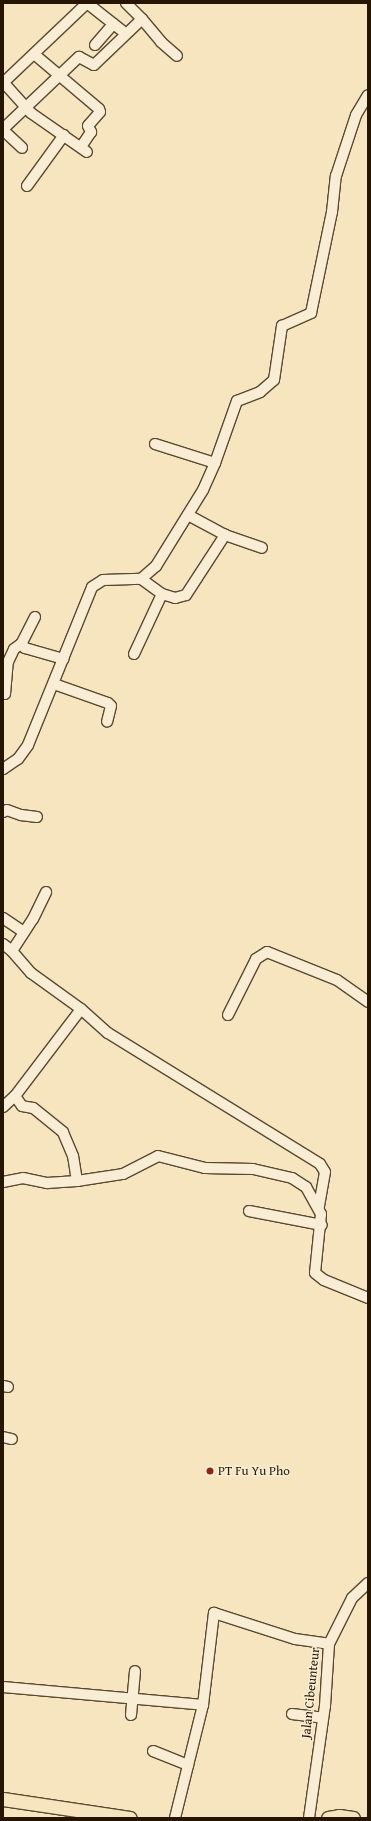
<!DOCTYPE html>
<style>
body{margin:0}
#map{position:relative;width:371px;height:1821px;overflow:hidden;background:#f6e5bf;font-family:"Gentium Book Plus",serif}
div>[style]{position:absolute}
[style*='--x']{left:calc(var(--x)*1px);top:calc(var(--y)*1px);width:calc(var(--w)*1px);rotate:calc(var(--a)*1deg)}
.roads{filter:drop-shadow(1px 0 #594930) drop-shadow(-1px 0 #594930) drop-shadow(0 1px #594930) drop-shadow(0 -1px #594930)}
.minor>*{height:10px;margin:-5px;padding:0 5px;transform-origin:5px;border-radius:5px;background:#f9eed5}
.major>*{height:13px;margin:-6.5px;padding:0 6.5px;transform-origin:6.5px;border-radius:6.5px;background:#f6e5bf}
.dots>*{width:11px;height:11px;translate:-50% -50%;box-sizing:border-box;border:2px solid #f9eed5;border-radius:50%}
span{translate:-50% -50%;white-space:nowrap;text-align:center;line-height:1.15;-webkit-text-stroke:3px #f9eed5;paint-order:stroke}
.poi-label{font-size:13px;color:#251501}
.left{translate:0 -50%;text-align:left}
.street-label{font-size:13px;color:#251501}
.frame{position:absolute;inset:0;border:4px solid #251501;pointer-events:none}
</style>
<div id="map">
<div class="roads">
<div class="minor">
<i style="--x:87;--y:3;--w:48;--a:38.3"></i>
<i style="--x:126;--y:3;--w:23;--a:45"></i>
<i style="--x:95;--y:45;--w:28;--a:-49"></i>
<i style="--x:34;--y:54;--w:85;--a:40.2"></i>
<i style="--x:99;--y:109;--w:3;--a:72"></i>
<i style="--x:100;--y:112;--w:18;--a:131"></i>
<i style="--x:88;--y:126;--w:7;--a:63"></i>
<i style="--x:91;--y:132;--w:18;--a:124"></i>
<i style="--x:3;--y:83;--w:116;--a:-43.6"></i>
<i style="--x:4;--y:83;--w:40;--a:48"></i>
<i style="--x:31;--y:113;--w:68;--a:34.9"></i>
<i style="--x:3;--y:129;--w:105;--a:-43.5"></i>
<i style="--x:79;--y:57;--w:17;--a:28"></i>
<i style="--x:94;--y:65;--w:66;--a:-43.8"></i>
<i style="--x:142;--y:19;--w:30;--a:50"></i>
<i style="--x:161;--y:42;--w:21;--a:41"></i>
<i style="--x:3;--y:130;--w:26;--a:43"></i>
<i style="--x:27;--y:186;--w:63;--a:-54"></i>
<i style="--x:155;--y:444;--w:63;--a:17.6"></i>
<i style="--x:188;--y:515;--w:42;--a:28.4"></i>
<i style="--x:225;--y:535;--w:39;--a:19"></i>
<i style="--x:162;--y:594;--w:14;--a:17"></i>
<i style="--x:175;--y:598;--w:11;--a:-15"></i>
<i style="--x:186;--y:595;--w:72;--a:-57"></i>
<i style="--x:35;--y:617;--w:30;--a:117"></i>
<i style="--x:21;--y:644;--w:6;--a:45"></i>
<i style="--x:25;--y:648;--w:40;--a:16"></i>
<i style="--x:134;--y:654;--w:66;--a:-65"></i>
<i style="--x:162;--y:594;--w:26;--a:-144"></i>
<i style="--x:54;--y:684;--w:57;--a:19.4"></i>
<i style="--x:108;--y:703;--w:4;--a:45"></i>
<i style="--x:111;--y:706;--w:16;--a:104"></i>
<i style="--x:5;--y:694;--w:32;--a:-85"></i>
<i style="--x:8;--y:662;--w:14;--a:-65"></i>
<i style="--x:14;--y:649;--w:9;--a:-36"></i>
<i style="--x:3;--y:769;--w:18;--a:-34"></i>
<i style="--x:18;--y:759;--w:17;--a:-54"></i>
<i style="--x:28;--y:745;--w:170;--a:-67.9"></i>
<i style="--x:92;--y:587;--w:13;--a:-32"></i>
<i style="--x:103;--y:580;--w:38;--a:-2"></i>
<i style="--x:141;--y:579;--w:20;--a:-41"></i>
<i style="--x:156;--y:566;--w:89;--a:-58.3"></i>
<i style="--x:203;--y:490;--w:30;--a:-66"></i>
<i style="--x:215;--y:463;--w:66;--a:-70.5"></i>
<i style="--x:237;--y:401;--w:25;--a:-21"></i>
<i style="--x:260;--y:392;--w:18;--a:-41"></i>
<i style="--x:274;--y:380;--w:55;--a:-81.6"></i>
<i style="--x:282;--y:326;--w:32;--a:-24"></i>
<i style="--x:311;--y:313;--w:103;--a:-78.3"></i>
<i style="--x:332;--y:212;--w:36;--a:-84"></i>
<i style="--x:336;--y:176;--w:64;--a:-71.8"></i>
<i style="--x:356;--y:115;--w:23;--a:-59"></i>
<i style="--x:3;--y:812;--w:4;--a:-27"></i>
<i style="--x:7;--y:810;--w:15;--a:20"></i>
<i style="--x:21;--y:815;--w:16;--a:7"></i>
<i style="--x:3;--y:918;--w:25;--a:34"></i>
<i style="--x:3;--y:944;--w:11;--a:38"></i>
<i style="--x:12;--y:951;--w:38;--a:-57"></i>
<i style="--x:33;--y:919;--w:30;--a:-64"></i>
<i style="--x:81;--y:1009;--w:36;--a:42"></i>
<i style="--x:108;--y:1033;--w:249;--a:31.7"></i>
<i style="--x:320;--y:1164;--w:9;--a:58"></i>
<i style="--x:325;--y:1172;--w:36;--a:100"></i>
<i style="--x:228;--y:1015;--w:63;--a:-63.4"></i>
<i style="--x:256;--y:959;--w:13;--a:-32"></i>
<i style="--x:267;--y:952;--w:75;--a:21.8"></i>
<i style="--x:337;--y:980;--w:38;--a:35"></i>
<i style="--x:3;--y:1107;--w:16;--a:-43"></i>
<i style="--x:77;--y:1181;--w:47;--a:-8.7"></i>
<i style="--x:123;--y:1174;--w:39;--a:-27"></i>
<i style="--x:158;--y:1156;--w:49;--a:14.3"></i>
<i style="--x:205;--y:1168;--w:48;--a:1.2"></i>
<i style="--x:253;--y:1169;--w:40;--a:13"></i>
<i style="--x:292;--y:1178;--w:17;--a:33"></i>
<i style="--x:306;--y:1187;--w:31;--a:61"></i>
<i style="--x:321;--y:1214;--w:59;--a:95.8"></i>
<i style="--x:315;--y:1273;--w:11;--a:38"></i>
<i style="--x:324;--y:1280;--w:48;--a:22.2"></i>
<i style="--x:3;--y:1182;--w:20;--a:-11"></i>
<i style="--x:23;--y:1178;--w:25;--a:12"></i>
<i style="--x:47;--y:1183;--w:30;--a:-4"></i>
<i style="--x:77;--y:1181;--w:25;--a:-99"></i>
<i style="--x:73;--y:1156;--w:26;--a:-113"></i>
<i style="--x:63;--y:1132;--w:38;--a:-141"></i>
<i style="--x:33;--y:1108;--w:11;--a:-170"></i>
<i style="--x:22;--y:1106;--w:12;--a:-125"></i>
<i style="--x:15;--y:1096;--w:109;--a:-52.8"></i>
<i style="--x:81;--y:1009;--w:62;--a:-144.2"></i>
<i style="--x:31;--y:973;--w:29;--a:-131"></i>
<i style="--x:249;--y:1211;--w:74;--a:10.9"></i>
<i style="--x:3;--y:1386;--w:5;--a:11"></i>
<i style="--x:3;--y:1437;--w:9;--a:13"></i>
<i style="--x:3;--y:1687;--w:201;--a:5.1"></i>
<i style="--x:292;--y:1714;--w:31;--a:7"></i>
<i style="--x:131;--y:1715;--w:44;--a:-84.8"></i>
<i style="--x:153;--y:1751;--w:38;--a:22"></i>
<i style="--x:175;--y:1818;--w:116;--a:-76.1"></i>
<i style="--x:203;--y:1705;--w:93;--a:-83.2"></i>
<i style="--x:214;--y:1613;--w:85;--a:17.8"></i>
<i style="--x:295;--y:1639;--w:34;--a:8"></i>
<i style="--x:309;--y:1818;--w:113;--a:-81.9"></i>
<i style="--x:325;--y:1706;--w:62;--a:-86.3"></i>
<i style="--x:329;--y:1644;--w:51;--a:-63.4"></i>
<i style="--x:352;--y:1598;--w:22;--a:-43"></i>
</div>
<div class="major">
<i style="--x:3;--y:1799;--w:128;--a:8.5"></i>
<i style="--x:328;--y:1818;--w:11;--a:-10"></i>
<i style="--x:339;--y:1816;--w:14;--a:8"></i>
</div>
</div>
<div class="dots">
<i style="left:210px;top:1471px;background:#8f2418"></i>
</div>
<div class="poi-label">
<span class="left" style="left:218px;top:1471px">PT Fu Yu Pho</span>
</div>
<div class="street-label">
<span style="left:311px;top:1693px;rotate:-84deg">Jalan Cibeunteur</span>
</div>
<div class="frame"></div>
</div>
